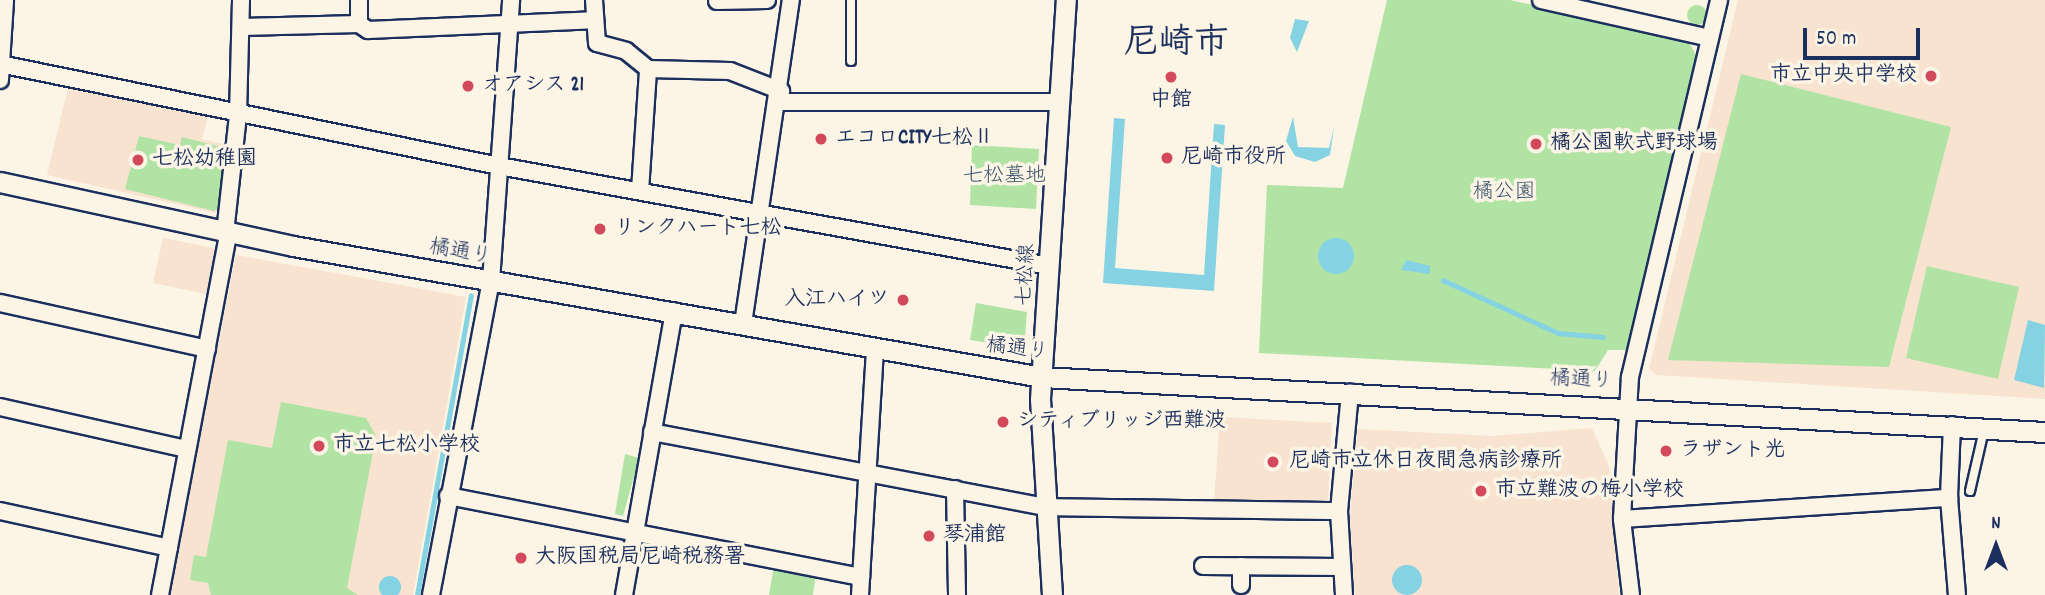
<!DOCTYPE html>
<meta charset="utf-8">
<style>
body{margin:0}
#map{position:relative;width:2045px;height:595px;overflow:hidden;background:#fcf5e5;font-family:Dekko,"Klee One",sans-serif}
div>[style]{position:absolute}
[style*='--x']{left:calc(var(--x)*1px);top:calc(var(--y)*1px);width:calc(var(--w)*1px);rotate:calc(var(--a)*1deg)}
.built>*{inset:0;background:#f7e3cf}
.green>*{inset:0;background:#b0e3a4}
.round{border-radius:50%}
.water>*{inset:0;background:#85d2e3}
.stream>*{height:4.5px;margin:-2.25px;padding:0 2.25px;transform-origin:2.25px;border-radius:2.25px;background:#85d2e3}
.roads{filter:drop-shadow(2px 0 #1b2f5e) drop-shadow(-2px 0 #1b2f5e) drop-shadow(0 2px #1b2f5e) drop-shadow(0 -2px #1b2f5e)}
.service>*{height:8px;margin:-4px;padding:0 4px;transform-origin:4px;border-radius:4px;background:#fcf5e5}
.minor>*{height:16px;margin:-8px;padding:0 8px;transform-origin:8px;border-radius:8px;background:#fcf5e5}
.tertiary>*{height:19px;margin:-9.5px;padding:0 9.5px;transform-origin:9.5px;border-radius:9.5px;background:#fcf5e5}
.dots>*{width:19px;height:19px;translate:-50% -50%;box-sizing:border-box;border:4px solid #fcf5e5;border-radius:50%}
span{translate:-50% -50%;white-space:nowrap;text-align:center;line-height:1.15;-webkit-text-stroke:7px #fcf5e5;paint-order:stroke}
.poi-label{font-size:21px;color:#1b2f5e;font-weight:700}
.right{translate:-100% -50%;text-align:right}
.left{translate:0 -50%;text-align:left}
.park-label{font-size:21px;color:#39536c}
.street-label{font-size:21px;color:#1b2f5e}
.town-label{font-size:35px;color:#1b2f5e;font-weight:700}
.north{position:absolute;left:1961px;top:511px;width:70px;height:70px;-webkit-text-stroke:5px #fcf5e5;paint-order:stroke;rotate:0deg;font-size:19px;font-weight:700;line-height:28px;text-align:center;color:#1b2f5e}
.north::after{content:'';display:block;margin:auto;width:24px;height:32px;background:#1b2f5e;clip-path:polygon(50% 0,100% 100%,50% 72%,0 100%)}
.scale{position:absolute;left:1803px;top:28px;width:117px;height:32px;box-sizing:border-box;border:4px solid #1b2f5e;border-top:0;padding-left:9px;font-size:21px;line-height:24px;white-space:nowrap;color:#1b2f5e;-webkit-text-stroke:5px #fcf5e5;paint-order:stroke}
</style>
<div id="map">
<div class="built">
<i style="clip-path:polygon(1738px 0,2045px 0,2045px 399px,1656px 375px,1649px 369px)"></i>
<i style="clip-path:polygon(69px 84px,208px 116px,202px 139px,227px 145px,222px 210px,216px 213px,47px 175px)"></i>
<i style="clip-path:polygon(163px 238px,214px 248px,218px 255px,211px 295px,153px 283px)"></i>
<i style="clip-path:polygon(236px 255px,466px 297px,413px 595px,169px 595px)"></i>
<i style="clip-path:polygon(1220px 417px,1332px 423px,1328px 500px,1214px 502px)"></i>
<i style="clip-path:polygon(1592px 428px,1609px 466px,1619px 595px,1355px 595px,1350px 515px,1358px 429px,1492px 436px)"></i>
</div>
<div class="green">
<i style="clip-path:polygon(1387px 0,1510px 0,1687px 39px,1696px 55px,1630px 350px,1608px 350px,1595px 371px,1259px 353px,1267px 185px,1343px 188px)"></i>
<i class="round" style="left:1687px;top:5px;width:20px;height:20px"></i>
<i style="clip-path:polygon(1741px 74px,1951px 127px,1889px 367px,1668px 360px)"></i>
<i style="clip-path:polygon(139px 136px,180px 145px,182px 137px,225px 148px,221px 206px,214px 211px,125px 189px)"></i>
<i style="clip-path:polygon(972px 145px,1039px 149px,1036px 209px,970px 205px)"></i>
<i style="clip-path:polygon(1927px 266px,2019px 287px,1998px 379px,1906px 358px)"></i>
<i style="clip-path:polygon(976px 303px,1027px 312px,1025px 337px,1010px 346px,970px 340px)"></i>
<i style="clip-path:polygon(281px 402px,366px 418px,376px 436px,347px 588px,358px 595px,211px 595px,208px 583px,190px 580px,194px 555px,206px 557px,228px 440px,272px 448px)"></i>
<i style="clip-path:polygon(625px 454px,639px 458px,623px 516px,615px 514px)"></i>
<i style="clip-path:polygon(774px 566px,816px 574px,813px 595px,769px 595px)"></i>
</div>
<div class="water">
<i style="clip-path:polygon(1295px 19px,1309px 21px,1297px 52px,1290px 38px)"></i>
<i style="clip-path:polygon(1293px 117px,1298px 147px,1329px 148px,1334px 127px,1330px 155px,1315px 162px,1295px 156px,1286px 141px)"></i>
<i style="clip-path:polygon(1114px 118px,1125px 119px,1115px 268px,1204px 275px,1214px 124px,1225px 125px,1214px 291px,1103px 283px)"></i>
<i class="round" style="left:1318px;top:238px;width:36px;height:36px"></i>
<i style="clip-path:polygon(1406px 260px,1430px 266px,1430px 274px,1401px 270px)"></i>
<i style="clip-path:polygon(2028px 320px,2045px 325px,2044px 388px,2014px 380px)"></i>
<i class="round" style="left:1392px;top:565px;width:30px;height:30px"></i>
<i class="round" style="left:379px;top:576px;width:22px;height:22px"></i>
</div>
<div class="stream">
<i style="--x:1443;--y:280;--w:127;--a:24.7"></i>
<i style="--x:1558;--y:333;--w:45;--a:5.1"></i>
<i style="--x:417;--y:595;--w:304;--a:-79.8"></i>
</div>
<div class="roads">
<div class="service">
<i style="--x:851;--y:0;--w:61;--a:90"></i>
<i style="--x:1970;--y:491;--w:63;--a:-77.1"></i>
</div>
<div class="minor">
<i style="--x:359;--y:0;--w:24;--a:90"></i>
<i style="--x:359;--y:24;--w:11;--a:34"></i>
<i style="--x:368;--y:30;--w:225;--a:-2.5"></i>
<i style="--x:594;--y:0;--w:43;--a:86"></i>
<i style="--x:597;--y:43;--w:30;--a:15"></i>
<i style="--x:626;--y:51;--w:28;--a:39"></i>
<i style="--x:648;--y:69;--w:82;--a:1.4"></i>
<i style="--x:730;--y:71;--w:55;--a:21.4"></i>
<i style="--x:1541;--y:0;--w:173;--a:12.7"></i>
<i style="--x:717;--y:1;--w:50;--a:-1.1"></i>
<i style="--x:241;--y:27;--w:118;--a:-1.5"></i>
<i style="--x:0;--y:64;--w:509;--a:11.55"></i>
<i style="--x:499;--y:166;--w:560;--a:10.29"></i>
<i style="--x:0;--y:80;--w:80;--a:-86.4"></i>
<i style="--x:779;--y:102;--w:280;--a:0"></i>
<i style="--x:640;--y:191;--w:122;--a:-86.2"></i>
<i style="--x:225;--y:233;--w:119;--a:-83.7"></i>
<i style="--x:238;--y:115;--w:115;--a:-88.5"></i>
<i style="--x:0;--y:303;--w:212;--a:12.5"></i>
<i style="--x:743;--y:324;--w:328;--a:-81.6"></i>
<i style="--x:0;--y:407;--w:192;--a:12.7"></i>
<i style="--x:1952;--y:425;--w:73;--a:92.4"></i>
<i style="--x:1949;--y:498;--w:97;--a:85.3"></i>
<i style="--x:652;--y:432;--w:401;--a:10.8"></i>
<i style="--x:1046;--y:507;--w:293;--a:0.8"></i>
<i style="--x:955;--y:489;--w:106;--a:88.9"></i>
<i style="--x:448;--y:496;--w:421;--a:11.1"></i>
<i style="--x:0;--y:511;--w:173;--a:12.3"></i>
<i style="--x:1622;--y:519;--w:328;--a:-3.7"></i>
<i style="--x:1203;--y:566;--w:139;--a:0.4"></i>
<i style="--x:1241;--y:566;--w:19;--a:90"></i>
<i style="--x:160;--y:595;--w:367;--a:-79.3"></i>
<i style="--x:431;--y:595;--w:320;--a:-79.2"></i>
<i style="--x:491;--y:281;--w:282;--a:-85.9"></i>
<i style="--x:624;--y:595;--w:288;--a:-80"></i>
<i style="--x:860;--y:595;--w:246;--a:-86.5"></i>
<i style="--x:1344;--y:595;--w:84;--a:-93.4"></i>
<i style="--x:1339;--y:511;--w:119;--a:-84.7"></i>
<i style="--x:1631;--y:595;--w:77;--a:-96.8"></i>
<i style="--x:1622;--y:519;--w:142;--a:-86.8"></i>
<i style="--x:1630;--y:377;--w:387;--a:-76.7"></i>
</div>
<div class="tertiary">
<i style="--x:0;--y:182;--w:300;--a:12.3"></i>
<i style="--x:293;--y:246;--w:760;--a:9.92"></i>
<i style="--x:1042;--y:377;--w:1005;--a:3.14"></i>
<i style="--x:1052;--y:595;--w:196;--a:-93.5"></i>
<i style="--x:1040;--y:399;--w:400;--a:-86.3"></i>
</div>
</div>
<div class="dots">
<i style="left:1931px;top:76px;background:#d1495b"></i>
<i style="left:1171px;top:77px;background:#d1495b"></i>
<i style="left:468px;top:86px;background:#d1495b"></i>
<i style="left:821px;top:139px;background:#d1495b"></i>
<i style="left:1536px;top:144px;background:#d1495b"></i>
<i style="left:1167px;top:158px;background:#d1495b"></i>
<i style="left:138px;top:160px;background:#d1495b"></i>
<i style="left:600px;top:229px;background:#d1495b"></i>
<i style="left:903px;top:300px;background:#d1495b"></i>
<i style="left:1003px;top:422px;background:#d1495b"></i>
<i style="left:319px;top:446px;background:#d1495b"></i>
<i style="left:1666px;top:451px;background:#d1495b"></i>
<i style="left:1273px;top:462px;background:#d1495b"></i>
<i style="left:1481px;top:491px;background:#d1495b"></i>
<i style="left:929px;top:536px;background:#d1495b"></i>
<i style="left:521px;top:558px;background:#d1495b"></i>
</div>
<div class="poi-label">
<span class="right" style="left:1917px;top:76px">市立中央中学校</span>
<span class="left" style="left:482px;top:86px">オアシス 21</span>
<span style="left:1171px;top:101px">中館</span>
<span class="left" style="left:835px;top:139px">エコロCITY七松Ⅱ</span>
<span class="left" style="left:1550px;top:144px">橘公園軟式野球場</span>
<span class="left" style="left:1181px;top:158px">尼崎市役所</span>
<span class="left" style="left:152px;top:160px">七松幼稚園</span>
<span class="left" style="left:614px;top:229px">リンクハート七松</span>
<span class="right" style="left:889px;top:300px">入江ハイツ</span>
<span class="left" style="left:1017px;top:422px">シティブリッジ西難波</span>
<span class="left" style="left:333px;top:446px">市立七松小学校</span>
<span class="left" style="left:1680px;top:451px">ラザント光</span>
<span class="left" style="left:1289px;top:462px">尼崎市立休日夜間急病診療所</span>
<span class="left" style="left:1495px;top:491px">市立難波の梅小学校</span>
<span class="left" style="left:943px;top:536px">琴浦館</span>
<span class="left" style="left:535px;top:558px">大阪国税局尼崎税務署</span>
</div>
<div class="park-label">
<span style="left:1004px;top:177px">七松墓地</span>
<span style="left:1504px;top:193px">橘公園</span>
</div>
<div class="street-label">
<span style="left:460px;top:253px;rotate:10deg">橘通り</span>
<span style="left:1027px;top:275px;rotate:-87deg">七松線</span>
<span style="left:1017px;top:350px;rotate:7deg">橘通り</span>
<span style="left:1581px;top:381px;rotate:3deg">橘通り</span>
</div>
<div class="town-label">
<span style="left:1176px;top:45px">尼崎市</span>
</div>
<div class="north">N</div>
<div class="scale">50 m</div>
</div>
